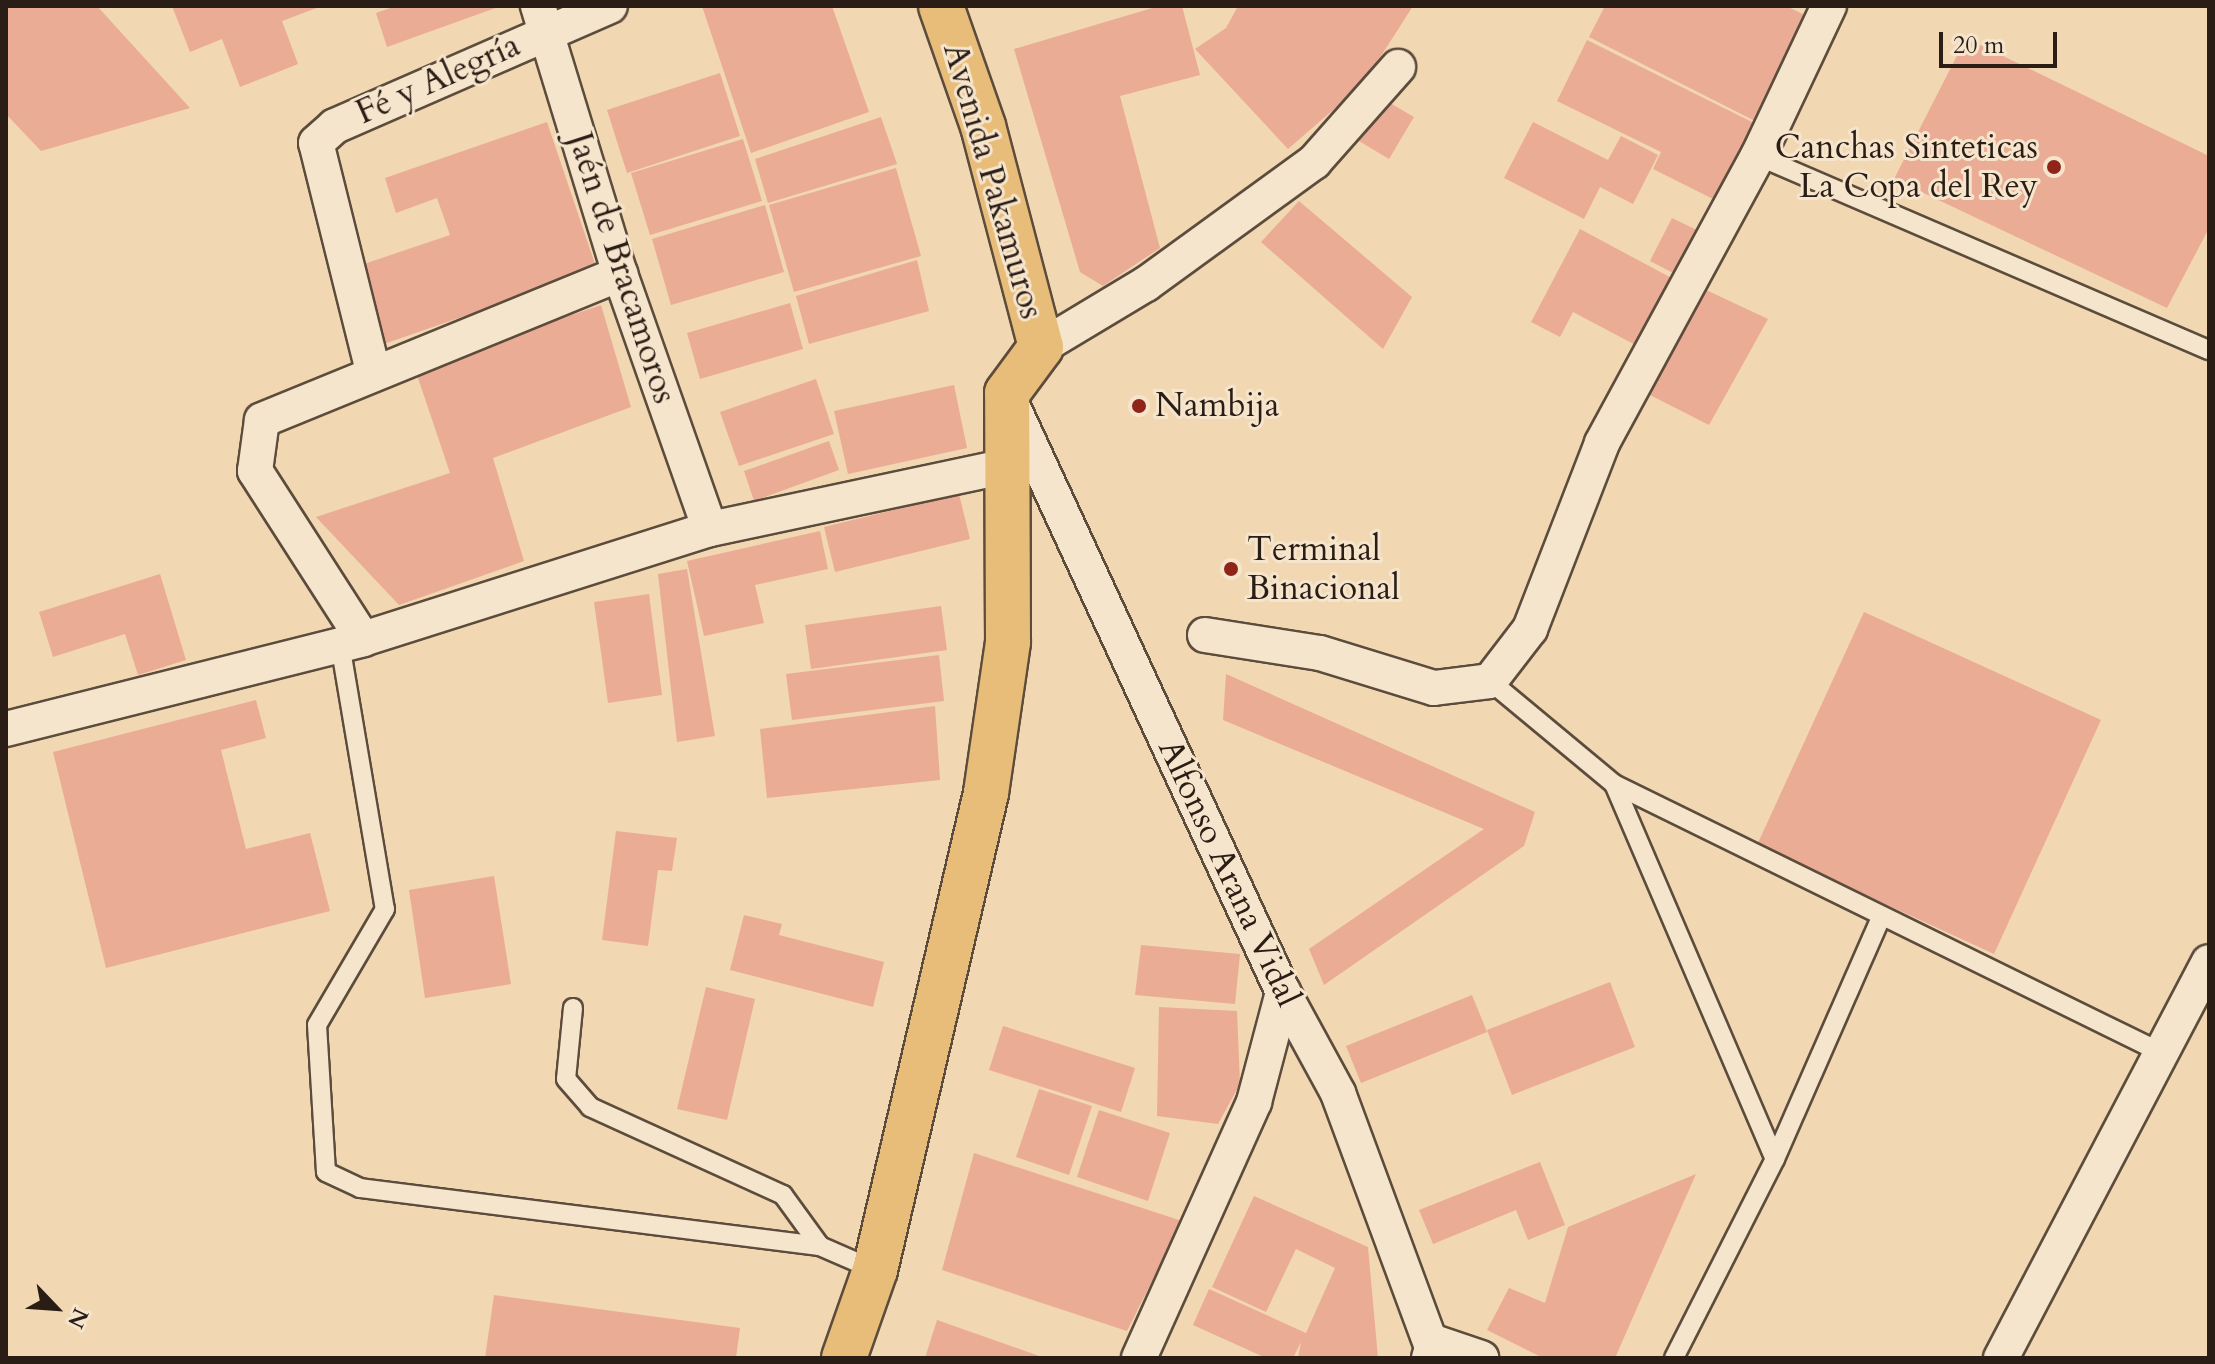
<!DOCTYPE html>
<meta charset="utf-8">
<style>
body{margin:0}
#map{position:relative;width:2215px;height:1364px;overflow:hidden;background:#f1d7b2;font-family:Cardo,serif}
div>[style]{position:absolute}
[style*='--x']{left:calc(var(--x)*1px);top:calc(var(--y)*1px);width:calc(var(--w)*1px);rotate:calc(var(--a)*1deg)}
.building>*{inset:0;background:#ebac95}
.roads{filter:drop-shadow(2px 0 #5c4c3c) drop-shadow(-2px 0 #5c4c3c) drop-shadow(0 2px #5c4c3c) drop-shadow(0 -2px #5c4c3c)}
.service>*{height:18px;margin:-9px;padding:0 9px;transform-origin:9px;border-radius:9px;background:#f6e5cd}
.minor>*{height:34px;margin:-17px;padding:0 17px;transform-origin:17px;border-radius:17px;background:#f6e5cd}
.trunk>*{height:44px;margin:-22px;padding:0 22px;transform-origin:22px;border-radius:22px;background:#e8bc79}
.dots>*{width:22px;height:22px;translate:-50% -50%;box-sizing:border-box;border:4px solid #f6e5cd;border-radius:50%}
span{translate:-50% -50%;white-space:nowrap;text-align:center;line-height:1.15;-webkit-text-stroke:6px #f6e5cd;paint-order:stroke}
.street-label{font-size:34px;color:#2a1d15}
.poi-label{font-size:34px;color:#2a1d15}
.right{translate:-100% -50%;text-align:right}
.left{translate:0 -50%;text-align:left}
.frame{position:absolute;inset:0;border:8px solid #2a1d15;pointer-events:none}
.north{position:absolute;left:16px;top:1268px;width:80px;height:80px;-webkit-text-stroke:6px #f6e5cd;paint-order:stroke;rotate:115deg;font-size:22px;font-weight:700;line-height:32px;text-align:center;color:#2a1d15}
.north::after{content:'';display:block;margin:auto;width:28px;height:36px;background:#2a1d15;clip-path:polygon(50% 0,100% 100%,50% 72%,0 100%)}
.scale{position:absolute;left:1939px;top:32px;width:118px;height:36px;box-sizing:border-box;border:4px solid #2a1d15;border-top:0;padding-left:10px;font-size:24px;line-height:28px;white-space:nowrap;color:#2a1d15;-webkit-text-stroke:6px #f6e5cd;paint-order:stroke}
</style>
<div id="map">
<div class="building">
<i style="clip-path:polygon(6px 6px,97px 6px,190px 108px,41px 151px,6px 114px)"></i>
<i style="clip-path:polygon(172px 6px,322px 6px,282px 21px,298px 64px,240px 87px,222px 39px,190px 52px)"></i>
<i style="clip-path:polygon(396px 6px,501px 6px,387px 47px,376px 13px)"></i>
<i style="clip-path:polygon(702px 6px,832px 6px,869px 112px,751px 153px)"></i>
<i style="clip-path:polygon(1159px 6px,1182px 6px,1200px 75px,1120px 96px,1160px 248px,1103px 286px,1080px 272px,1014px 49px)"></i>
<i style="clip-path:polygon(1238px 6px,1413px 6px,1363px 84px,1288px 149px,1195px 49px,1226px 28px)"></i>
<i style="clip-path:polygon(1605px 6px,1786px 6px,1813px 19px,1761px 124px,1589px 37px)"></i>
<i style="clip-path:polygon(1966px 38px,2209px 156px,2209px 228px,2167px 308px,1894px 179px)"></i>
<i style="clip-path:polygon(1587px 40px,1760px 126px,1721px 203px,1653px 169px,1661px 152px,1557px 101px)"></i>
<i style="clip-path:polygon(720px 73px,740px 136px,627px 173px,607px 110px)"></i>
<i style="clip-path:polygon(1378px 96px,1414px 117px,1389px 159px,1354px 138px)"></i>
<i style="clip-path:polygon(881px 117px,897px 164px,768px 203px,755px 159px)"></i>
<i style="clip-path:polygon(547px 122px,597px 270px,381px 345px,355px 267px,450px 235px,437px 198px,396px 213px,385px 178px)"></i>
<i style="clip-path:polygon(1533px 122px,1608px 160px,1621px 136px,1658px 155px,1633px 204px,1600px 187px,1584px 219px,1504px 178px)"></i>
<i style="clip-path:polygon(743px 139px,762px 201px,650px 235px,631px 173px)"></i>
<i style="clip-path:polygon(896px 168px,921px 256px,794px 292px,769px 205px)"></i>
<i style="clip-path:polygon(1299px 201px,1412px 297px,1383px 349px,1261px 242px)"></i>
<i style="clip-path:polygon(765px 205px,784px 272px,671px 305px,652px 239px)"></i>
<i style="clip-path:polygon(1672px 218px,1703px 233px,1681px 277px,1650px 261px)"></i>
<i style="clip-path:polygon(1580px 229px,1679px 282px,1643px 349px,1573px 312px,1560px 337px,1531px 322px)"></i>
<i style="clip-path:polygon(917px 260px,929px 311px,809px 344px,796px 296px)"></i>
<i style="clip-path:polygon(1704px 289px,1768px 319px,1709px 425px,1650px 395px)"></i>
<i style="clip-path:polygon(790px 303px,803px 349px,700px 379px,687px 333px)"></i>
<i style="clip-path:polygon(601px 305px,631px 407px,493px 458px,524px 561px,399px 605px,316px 517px,450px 473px,415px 369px)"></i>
<i style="clip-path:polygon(816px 379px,834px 434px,739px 466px,720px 412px)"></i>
<i style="clip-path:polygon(954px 385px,967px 448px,848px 474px,834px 411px)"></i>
<i style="clip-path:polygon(829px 441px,839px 470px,754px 501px,744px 471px)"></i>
<i style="clip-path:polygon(959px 494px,970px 539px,835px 572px,824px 527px)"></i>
<i style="clip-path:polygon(820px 531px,828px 569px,755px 585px,764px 623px,704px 636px,687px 561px)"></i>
<i style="clip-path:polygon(687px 569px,715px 736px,677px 742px,658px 574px)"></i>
<i style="clip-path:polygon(160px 574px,186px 660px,138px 675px,125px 634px,53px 657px,39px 612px)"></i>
<i style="clip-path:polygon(649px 594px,662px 695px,608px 703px,594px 602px)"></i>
<i style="clip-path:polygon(941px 606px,947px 650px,811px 669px,805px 625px)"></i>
<i style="clip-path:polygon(1864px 612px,2101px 720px,1994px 954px,1757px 845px)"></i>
<i style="clip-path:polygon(939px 655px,944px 701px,792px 720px,786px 674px)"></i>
<i style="clip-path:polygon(1226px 674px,1535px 812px,1524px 846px,1324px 985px,1309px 949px,1484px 829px,1223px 720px)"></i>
<i style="clip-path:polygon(256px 700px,266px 738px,221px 750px,246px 849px,310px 833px,330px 911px,106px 968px,53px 752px)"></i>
<i style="clip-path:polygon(935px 706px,940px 780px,767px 798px,760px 729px)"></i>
<i style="clip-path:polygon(616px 831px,677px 838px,672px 871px,658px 870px,648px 946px,602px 940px)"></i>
<i style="clip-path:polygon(494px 876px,511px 984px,425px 998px,409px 890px)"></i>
<i style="clip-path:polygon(744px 915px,782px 924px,779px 935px,884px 962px,873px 1007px,730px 970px)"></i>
<i style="clip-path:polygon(1141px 945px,1240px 954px,1235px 1004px,1135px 995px)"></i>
<i style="clip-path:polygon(1610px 982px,1635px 1047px,1512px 1095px,1487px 1030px)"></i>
<i style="clip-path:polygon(706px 987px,755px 999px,727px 1120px,677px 1109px)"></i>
<i style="clip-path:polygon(1472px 995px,1487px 1032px,1361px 1083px,1346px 1046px)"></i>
<i style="clip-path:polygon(1159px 1007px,1237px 1011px,1240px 1084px,1218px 1124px,1157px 1116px)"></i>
<i style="clip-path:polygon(1003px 1026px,1135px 1068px,1121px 1112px,989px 1070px)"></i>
<i style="clip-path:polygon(1039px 1089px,1092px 1106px,1069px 1175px,1016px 1157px)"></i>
<i style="clip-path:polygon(1099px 1110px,1170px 1133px,1148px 1201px,1077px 1177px)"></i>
<i style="clip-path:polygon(974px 1153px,1182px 1221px,1127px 1331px,942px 1270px)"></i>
<i style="clip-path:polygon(1540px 1162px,1565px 1225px,1528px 1240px,1516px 1210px,1433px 1244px,1419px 1210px)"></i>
<i style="clip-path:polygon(1696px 1174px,1615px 1358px,1543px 1358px,1487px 1330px,1509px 1288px,1545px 1303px,1568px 1227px)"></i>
<i style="clip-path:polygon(1254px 1196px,1368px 1247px,1378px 1358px,1298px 1358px,1301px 1342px,1293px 1358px,1266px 1358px,1193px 1325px,1209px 1289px,1306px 1333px,1335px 1268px,1296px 1249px,1266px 1312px,1212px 1287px)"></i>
<i style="clip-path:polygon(494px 1295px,740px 1328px,736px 1358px,485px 1358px)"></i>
<i style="clip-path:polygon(937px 1320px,1045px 1358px,925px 1358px)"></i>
</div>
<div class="roads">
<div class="service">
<i style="--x:1758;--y:156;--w:491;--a:23.3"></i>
<i style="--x:340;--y:644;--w:269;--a:80.4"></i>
<i style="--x:385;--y:909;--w:134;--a:120.4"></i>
<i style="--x:317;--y:1025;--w:147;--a:86.5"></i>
<i style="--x:326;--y:1172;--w:38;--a:25"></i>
<i style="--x:360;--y:1188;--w:464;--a:7.2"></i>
<i style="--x:820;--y:1246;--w:60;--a:23.6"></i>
<i style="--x:1490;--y:681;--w:161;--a:39.7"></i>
<i style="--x:1614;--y:784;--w:608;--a:26.14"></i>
<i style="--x:1614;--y:784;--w:408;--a:66.8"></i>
<i style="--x:573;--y:1008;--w:71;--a:95.6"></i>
<i style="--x:566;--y:1079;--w:37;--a:49"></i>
<i style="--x:590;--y:1107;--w:212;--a:24.5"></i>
<i style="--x:783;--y:1195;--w:63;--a:54"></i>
<i style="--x:1674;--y:1358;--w:223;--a:-63.1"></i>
<i style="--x:1775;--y:1159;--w:263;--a:-66.3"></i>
</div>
<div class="minor">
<i style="--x:538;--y:6;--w:280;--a:73"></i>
<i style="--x:620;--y:274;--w:270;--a:70.6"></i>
<i style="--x:1041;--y:347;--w:122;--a:-31"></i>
<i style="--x:1146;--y:284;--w:208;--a:-36"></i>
<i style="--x:1314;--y:162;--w:127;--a:-48.5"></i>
<i style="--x:373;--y:371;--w:235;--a:-104"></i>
<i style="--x:316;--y:143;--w:25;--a:-42"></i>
<i style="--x:335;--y:126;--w:300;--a:-23.6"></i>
<i style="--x:1010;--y:401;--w:651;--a:65.21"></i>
<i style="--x:1283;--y:992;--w:115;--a:61.4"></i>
<i style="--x:1338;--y:1093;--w:283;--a:69.7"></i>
<i style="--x:1205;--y:635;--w:116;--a:8.9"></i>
<i style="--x:1320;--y:653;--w:119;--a:17.1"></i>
<i style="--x:1434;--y:688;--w:56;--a:-7.1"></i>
<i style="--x:1490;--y:681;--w:66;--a:-52.4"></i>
<i style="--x:1530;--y:629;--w:199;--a:-68.8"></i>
<i style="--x:1602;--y:443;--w:327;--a:-61.5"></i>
<i style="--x:1758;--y:156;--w:166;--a:-64.7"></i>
<i style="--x:363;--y:639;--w:200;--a:-122.7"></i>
<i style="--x:255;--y:471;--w:51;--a:-82.2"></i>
<i style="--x:262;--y:420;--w:387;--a:-22.2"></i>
<i style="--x:6;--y:729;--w:368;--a:-14.1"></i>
<i style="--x:363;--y:639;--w:364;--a:-17.6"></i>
<i style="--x:710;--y:529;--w:304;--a:-12"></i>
<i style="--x:1139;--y:1358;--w:281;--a:-65.8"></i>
<i style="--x:1254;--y:1102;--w:114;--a:-75.2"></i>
<i style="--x:1429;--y:1358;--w:17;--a:-73"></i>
<i style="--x:1434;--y:1342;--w:50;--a:18.8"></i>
<i style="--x:2001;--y:1358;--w:447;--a:-62.3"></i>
</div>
<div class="trunk">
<i style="--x:844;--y:1358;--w:93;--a:-70.6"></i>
<i style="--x:875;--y:1270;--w:490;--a:-76.9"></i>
<i style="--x:986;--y:793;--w:153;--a:-81.7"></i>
<i style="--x:1008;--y:642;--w:249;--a:-90.2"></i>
<i style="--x:1007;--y:393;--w:57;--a:-53.5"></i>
<i style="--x:1041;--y:347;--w:228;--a:-104.7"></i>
<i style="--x:983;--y:126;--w:127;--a:-109.3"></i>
</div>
</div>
<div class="dots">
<i style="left:2054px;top:167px;background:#8f2418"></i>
<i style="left:1139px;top:406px;background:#8f2418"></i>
<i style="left:1231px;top:569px;background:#8f2418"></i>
</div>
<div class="street-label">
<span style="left:438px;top:79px;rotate:-24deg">Fé y Alegría</span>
<span style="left:993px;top:181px;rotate:74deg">Avenida Pakamuros</span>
<span style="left:622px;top:268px;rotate:72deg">Jaén de Bracamoros</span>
<span style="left:1229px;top:873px;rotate:65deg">Alfonso Arana Vidal</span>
</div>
<div class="poi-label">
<span class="right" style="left:2038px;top:167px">Canchas Sinteticas<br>La Copa del Rey</span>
<span class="left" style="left:1155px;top:406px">Nambija</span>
<span class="left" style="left:1247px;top:569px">Terminal<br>Binacional</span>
</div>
<div class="frame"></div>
<div class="north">N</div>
<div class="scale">20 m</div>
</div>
